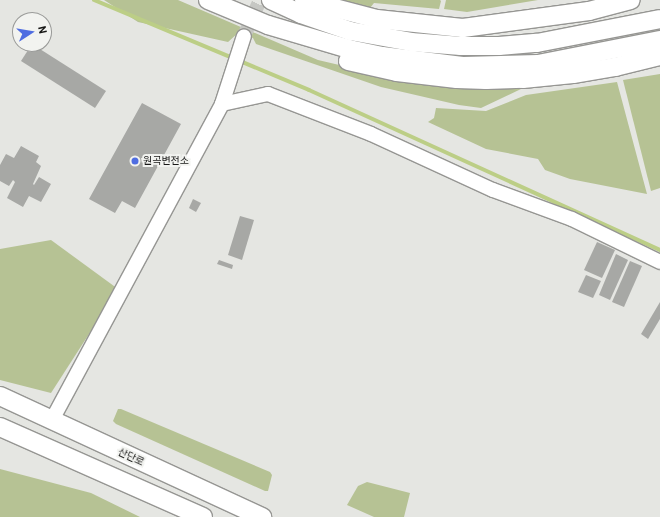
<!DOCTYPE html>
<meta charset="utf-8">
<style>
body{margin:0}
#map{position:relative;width:660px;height:517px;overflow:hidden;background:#e5e6e2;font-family:Barlow,"Noto Sans KR",sans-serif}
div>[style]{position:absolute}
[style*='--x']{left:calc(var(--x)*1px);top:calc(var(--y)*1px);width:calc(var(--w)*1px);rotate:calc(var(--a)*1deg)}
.green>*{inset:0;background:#b6c294}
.stream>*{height:4px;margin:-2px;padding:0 2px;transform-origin:2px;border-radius:2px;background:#bcce86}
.building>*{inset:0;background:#a7a8a5}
.minor-tunnel>*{height:14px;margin-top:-7px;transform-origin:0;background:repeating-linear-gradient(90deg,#c6c7c3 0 14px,transparent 0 21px)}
.roads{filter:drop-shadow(1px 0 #969693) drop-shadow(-1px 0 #969693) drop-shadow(0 1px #969693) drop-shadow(0 -1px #969693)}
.minor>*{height:14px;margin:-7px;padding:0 7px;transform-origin:7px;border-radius:7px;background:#fff}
.major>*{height:18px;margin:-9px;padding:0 9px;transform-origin:9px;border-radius:9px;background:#fff}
.dots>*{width:11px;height:11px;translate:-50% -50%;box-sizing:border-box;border:2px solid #f2f3f0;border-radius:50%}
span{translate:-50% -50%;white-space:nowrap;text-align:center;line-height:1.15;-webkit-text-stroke:4px #f2f3f0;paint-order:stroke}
.poi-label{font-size:10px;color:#171716}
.left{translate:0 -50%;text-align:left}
.street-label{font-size:10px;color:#171716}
.north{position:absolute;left:12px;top:12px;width:40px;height:40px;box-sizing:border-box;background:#f2f3f0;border:1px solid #9a9b99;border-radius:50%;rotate:78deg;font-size:11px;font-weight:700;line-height:16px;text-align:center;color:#171716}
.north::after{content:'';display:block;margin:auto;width:14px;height:18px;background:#4f6de1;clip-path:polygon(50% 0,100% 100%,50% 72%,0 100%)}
</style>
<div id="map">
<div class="green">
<i style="clip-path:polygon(104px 0,178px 0,318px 60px,416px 83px,472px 89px,521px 89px,481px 108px,459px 105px,381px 87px,256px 44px,253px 38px,238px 33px,228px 42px,138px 22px)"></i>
<i style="clip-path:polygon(338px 0,440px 0,441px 1px,439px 9px,374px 3px,370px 8px)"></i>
<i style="clip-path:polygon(446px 0,538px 0,467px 12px,444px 9px)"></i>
<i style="clip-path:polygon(660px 74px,660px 188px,651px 191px,623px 80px)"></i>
<i style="clip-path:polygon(617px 82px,647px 194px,570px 179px,545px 170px,538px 159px,486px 149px,428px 122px,434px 118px,436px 108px,486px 111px,526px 95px)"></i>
<i style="clip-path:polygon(51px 240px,118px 289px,51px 393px,0 380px,0 249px)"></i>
<i style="clip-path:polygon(118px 409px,121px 409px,270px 472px,272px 475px,268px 491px,265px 491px,116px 424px,113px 421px)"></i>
<i style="clip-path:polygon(0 469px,91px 493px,140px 517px,0 517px)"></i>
<i style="clip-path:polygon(367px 482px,410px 493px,404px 517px,374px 517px,347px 505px,358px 486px)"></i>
</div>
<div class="stream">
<i style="--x:94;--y:0;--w:233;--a:22.7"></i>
<i style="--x:309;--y:90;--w:386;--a:24.5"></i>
</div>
<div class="building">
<i style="clip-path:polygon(32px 44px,106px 91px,95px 108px,21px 61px)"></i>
<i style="clip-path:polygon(142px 103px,181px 124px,135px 208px,122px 201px,115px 213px,89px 199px)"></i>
<i style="clip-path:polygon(21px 146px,39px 156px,36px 162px,41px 166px,33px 184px,34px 185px,39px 177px,51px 184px,41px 202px,29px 196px,23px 207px,7px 198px,15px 182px,13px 180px,9px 186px,0 181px,0 165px,6px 154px,14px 158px)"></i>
<i style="clip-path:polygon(193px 199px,201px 203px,196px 212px,189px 208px)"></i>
<i style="clip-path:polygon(240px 216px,254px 220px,242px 260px,228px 255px)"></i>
<i style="clip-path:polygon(597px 242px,615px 250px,602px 278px,584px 270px)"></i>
<i style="clip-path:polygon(616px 254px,628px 260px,610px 300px,599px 295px)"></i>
<i style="clip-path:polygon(219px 260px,233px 265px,232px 269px,217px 264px)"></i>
<i style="clip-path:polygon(630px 261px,642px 266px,624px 307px,612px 302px)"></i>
<i style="clip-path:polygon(586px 275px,601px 281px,593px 298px,578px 292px)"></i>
<i style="clip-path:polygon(660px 302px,660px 319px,648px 339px,641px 334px)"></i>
</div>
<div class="minor-tunnel">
<i style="--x:244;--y:36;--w:39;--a:-66"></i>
</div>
<div class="roads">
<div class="minor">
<i style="--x:222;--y:104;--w:47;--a:-12.3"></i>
<i style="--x:268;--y:94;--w:110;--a:21.2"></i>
<i style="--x:371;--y:134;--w:134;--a:24.7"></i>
<i style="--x:493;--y:190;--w:84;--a:20.2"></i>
<i style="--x:572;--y:219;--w:98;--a:26"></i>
<i style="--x:52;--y:420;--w:359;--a:-61.7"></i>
<i style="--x:222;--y:104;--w:71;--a:-72.1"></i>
</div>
<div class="major">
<i style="--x:208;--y:0;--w:65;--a:22.6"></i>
<i style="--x:268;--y:25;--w:84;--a:16.5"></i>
<i style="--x:349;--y:49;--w:34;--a:12"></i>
<i style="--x:382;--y:56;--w:83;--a:7"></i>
<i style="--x:464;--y:66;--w:74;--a:-1.5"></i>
<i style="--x:538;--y:64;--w:124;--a:-11.1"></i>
<i style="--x:271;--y:0;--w:33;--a:25"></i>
<i style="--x:301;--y:14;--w:52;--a:19.1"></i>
<i style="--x:350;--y:31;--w:62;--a:10.2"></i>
<i style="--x:411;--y:42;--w:50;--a:4.6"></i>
<i style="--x:461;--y:46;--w:38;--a:0"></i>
<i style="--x:499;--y:46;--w:38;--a:-5"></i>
<i style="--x:537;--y:43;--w:125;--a:-11"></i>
<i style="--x:304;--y:0;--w:75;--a:14.6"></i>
<i style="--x:377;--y:19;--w:86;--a:6"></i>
<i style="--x:463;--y:28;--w:127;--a:-7.7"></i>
<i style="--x:589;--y:11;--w:43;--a:-14.7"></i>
<i style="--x:348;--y:61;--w:50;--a:12.7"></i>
<i style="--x:397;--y:72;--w:60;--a:6.7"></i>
<i style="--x:457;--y:79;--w:29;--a:2"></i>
<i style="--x:486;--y:80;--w:37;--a:-2"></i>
<i style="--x:523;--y:79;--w:50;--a:-5.7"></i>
<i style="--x:573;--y:74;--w:43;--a:-9.5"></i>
<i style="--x:615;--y:67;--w:46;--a:-13.7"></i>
<i style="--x:0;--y:396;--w:289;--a:24.8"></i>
<i style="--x:0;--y:427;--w:222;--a:23.9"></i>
</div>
</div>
<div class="dots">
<i style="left:135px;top:161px;background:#4f6de1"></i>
</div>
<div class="poi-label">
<span class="left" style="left:143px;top:161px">원곡변전소</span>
</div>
<div class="street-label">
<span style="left:131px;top:457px;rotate:25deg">산단로</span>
</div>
<div class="north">N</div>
</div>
